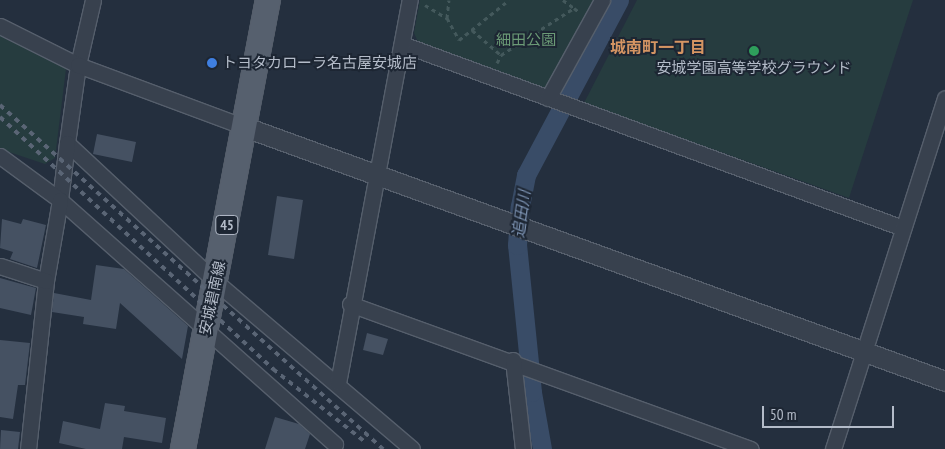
<!DOCTYPE html>
<meta charset="utf-8">
<style>
body{margin:0}
#map{position:relative;width:945px;height:449px;overflow:hidden;background:#242f3e;font-family:"PT Sans Narrow","Noto Sans JP",sans-serif}
div>[style]{position:absolute}
[style*='--x']{left:calc(var(--x)*1px);top:calc(var(--y)*1px);width:calc(var(--w)*1px);rotate:calc(var(--a)*1deg)}
.green>*{inset:0;background:#263c3f}
.canal>*{height:19px;margin:-9.5px;padding:0 9.5px;transform-origin:9.5px;border-radius:9.5px;background:#394c67}
.building>*{inset:0;background:#455162}
.path>*{height:3px;margin-top:-1.5px;transform-origin:0;background:repeating-linear-gradient(90deg,#44595c 0 4px,transparent 0 8px)}
.roads{filter:drop-shadow(1px 0 #565f6c) drop-shadow(-1px 0 #565f6c) drop-shadow(0 1px #565f6c) drop-shadow(0 -1px #565f6c)}
.minor>*{height:15px;margin:-7.5px;padding:0 7.5px;transform-origin:7.5px;border-radius:7.5px;background:#38414e}
.tertiary>*{height:19px;margin:-9.5px;padding:0 9.5px;transform-origin:9.5px;border-radius:9.5px;background:#38414e}
.primary>*{height:24px;margin:-12px;padding:0 12px;transform-origin:12px;border-radius:12px;background:#56606e}
.rail>*{height:4px;margin-top:-2px;transform-origin:0;background:repeating-linear-gradient(90deg,#5a6575 0 5px,transparent 0 10px)}
.dots>*{width:14px;height:14px;translate:-50% -50%;box-sizing:border-box;border:2px solid #1d2633;border-radius:50%}
span{translate:-50% -50%;white-space:nowrap;text-align:center;line-height:1.15;-webkit-text-stroke:4px #1d2633;paint-order:stroke}
.shield-label span{padding:1px 4px;background:#1d2633;border:1px solid;border-radius:4px;-webkit-text-stroke-width:0}
.shield-label{font-size:14px;color:#b4bcc9;font-weight:700}
.park-label{font-size:15px;color:#6b9a76}
.poi-label{font-size:15px;color:#b4bcc9}
.left{translate:0 -50%;text-align:left}
.street-label{font-size:15px;color:#b4bcc9}
.neighbourhood-label{font-size:16px;color:#d59563;font-weight:700}
.water-label{font-size:16px;color:#7c92b1;font-style:italic}
.scale{position:absolute;left:762px;top:406px;width:132px;height:22px;box-sizing:border-box;border:2px solid #b4bcc9;border-top:0;padding-left:6px;font-size:15px;line-height:18px;white-space:nowrap;color:#b4bcc9;-webkit-text-stroke:4px #1d2633;paint-order:stroke}
</style>
<div id="map">
<div class="green">
<i style="clip-path:polygon(420px 0,596px 0,549px 86px,542px 88px,418px 42px,414px 33px)"></i>
<i style="clip-path:polygon(637px 0,913px 0,849px 198px,584px 103px)"></i>
<i style="clip-path:polygon(0 36px,66px 69px,55px 158px,45px 164px,0 149px)"></i>
</div>
<div class="canal">
<i style="--x:542;--y:449;--w:58;--a:-100"></i>
<i style="--x:532;--y:392;--w:148;--a:-95.8"></i>
<i style="--x:517;--y:245;--w:39;--a:-86"></i>
<i style="--x:520;--y:206;--w:32;--a:-79"></i>
<i style="--x:526;--y:175;--w:198;--a:-62"></i>
</div>
<div class="building">
<i style="clip-path:polygon(97px 134px,136px 142px,132px 162px,93px 154px)"></i>
<i style="clip-path:polygon(277px 196px,303px 200px,294px 259px,268px 255px)"></i>
<i style="clip-path:polygon(2px 219px,21px 224px,23px 219px,46px 225px,37px 268px,10px 259px,13px 252px,0 248px)"></i>
<i style="clip-path:polygon(96px 265px,124px 269px,188px 326px,182px 359px,120px 303px,116px 329px,83px 324px,84px 317px,52px 312px,54px 293px,91px 300px)"></i>
<i style="clip-path:polygon(0 278px,36px 288px,31px 315px,0 308px)"></i>
<i style="clip-path:polygon(367px 333px,388px 339px,383px 355px,363px 350px)"></i>
<i style="clip-path:polygon(0 340px,30px 343px,25px 385px,18px 385px,13px 419px,0 417px)"></i>
<i style="clip-path:polygon(105px 403px,125px 406px,124px 411px,166px 418px,162px 443px,124px 437px,122px 449px,86px 449px,59px 443px,63px 421px,100px 429px)"></i>
<i style="clip-path:polygon(275px 417px,299px 424px,310px 434px,305px 449px,265px 449px)"></i>
<i style="clip-path:polygon(1px 430px,20px 432px,18px 449px,0 449px)"></i>
</div>
<div class="path">
<i style="--x:563;--y:0;--w:14;--a:36"></i>
<i style="--x:425;--y:5;--w:26;--a:31"></i>
<i style="--x:447;--y:18;--w:25;--a:61"></i>
<i style="--x:459;--y:40;--w:64;--a:-38.7"></i>
<i style="--x:447;--y:18;--w:18;--a:-84"></i>
<i style="--x:472;--y:30;--w:38;--a:41"></i>
<i style="--x:497;--y:63;--w:9;--a:-63"></i>
<i style="--x:501;--y:55;--w:87;--a:-32.8"></i>
<i style="--x:574;--y:8;--w:6;--a:39"></i>
</div>
<div class="roads">
<div class="minor">
<i style="--x:93;--y:0;--w:67;--a:103"></i>
<i style="--x:78;--y:65;--w:79;--a:98"></i>
<i style="--x:67;--y:143;--w:204;--a:43"></i>
<i style="--x:216;--y:282;--w:257;--a:40.4"></i>
<i style="--x:0;--y:26;--w:87;--a:26.6"></i>
<i style="--x:78;--y:65;--w:178;--a:20.4"></i>
<i style="--x:402;--y:44;--w:534;--a:20.17"></i>
<i style="--x:548;--y:98;--w:112;--a:-61.1"></i>
<i style="--x:67;--y:143;--w:57;--a:97"></i>
<i style="--x:60;--y:200;--w:368;--a:41.6"></i>
<i style="--x:0;--y:156;--w:74;--a:36.3"></i>
<i style="--x:60;--y:200;--w:82;--a:99.8"></i>
<i style="--x:46;--y:281;--w:169;--a:96.1"></i>
<i style="--x:0;--y:266;--w:48;--a:18.1"></i>
<i style="--x:350;--y:304;--w:426;--a:19.9"></i>
<i style="--x:513;--y:360;--w:90;--a:83.6"></i>
<i style="--x:338;--y:383;--w:390;--a:-79.4"></i>
<i style="--x:833;--y:449;--w:368;--a:-72.3"></i>
</div>
<div class="tertiary">
<i style="--x:245;--y:127;--w:745;--a:19.94"></i>
</div>
<div class="primary">
<i style="--x:183;--y:449;--w:457;--a:-79.3"></i>
</div>
</div>
<div class="rail">
<i style="--x:0;--y:105;--w:515;--a:41.93"></i>
<i style="--x:0;--y:117;--w:372;--a:42.7"></i>
<i style="--x:273;--y:369;--w:116;--a:38.4"></i>
</div>
<div class="dots">
<i style="left:754px;top:51px;background:#2e9e5b"></i>
<i style="left:212px;top:63px;background:#3f7fe0"></i>
</div>
<div class="shield-label">
<span style="left:227px;top:225px">45</span>
</div>
<div class="park-label">
<span style="left:526px;top:40px">細田公園</span>
</div>
<div class="poi-label">
<span class="left" style="left:222px;top:63px">トヨタカローラ名古屋安城店</span>
<span style="left:754px;top:68px">安城学園高等学校グラウンド</span>
</div>
<div class="street-label">
<span style="left:212px;top:298px;rotate:-78deg">安城碧南線</span>
</div>
<div class="neighbourhood-label">
<span style="left:658px;top:47px">城南町一丁目</span>
</div>
<div class="water-label">
<span style="left:521px;top:214px;rotate:-82deg">追田川</span>
</div>
<div class="scale">50 m</div>
</div>
